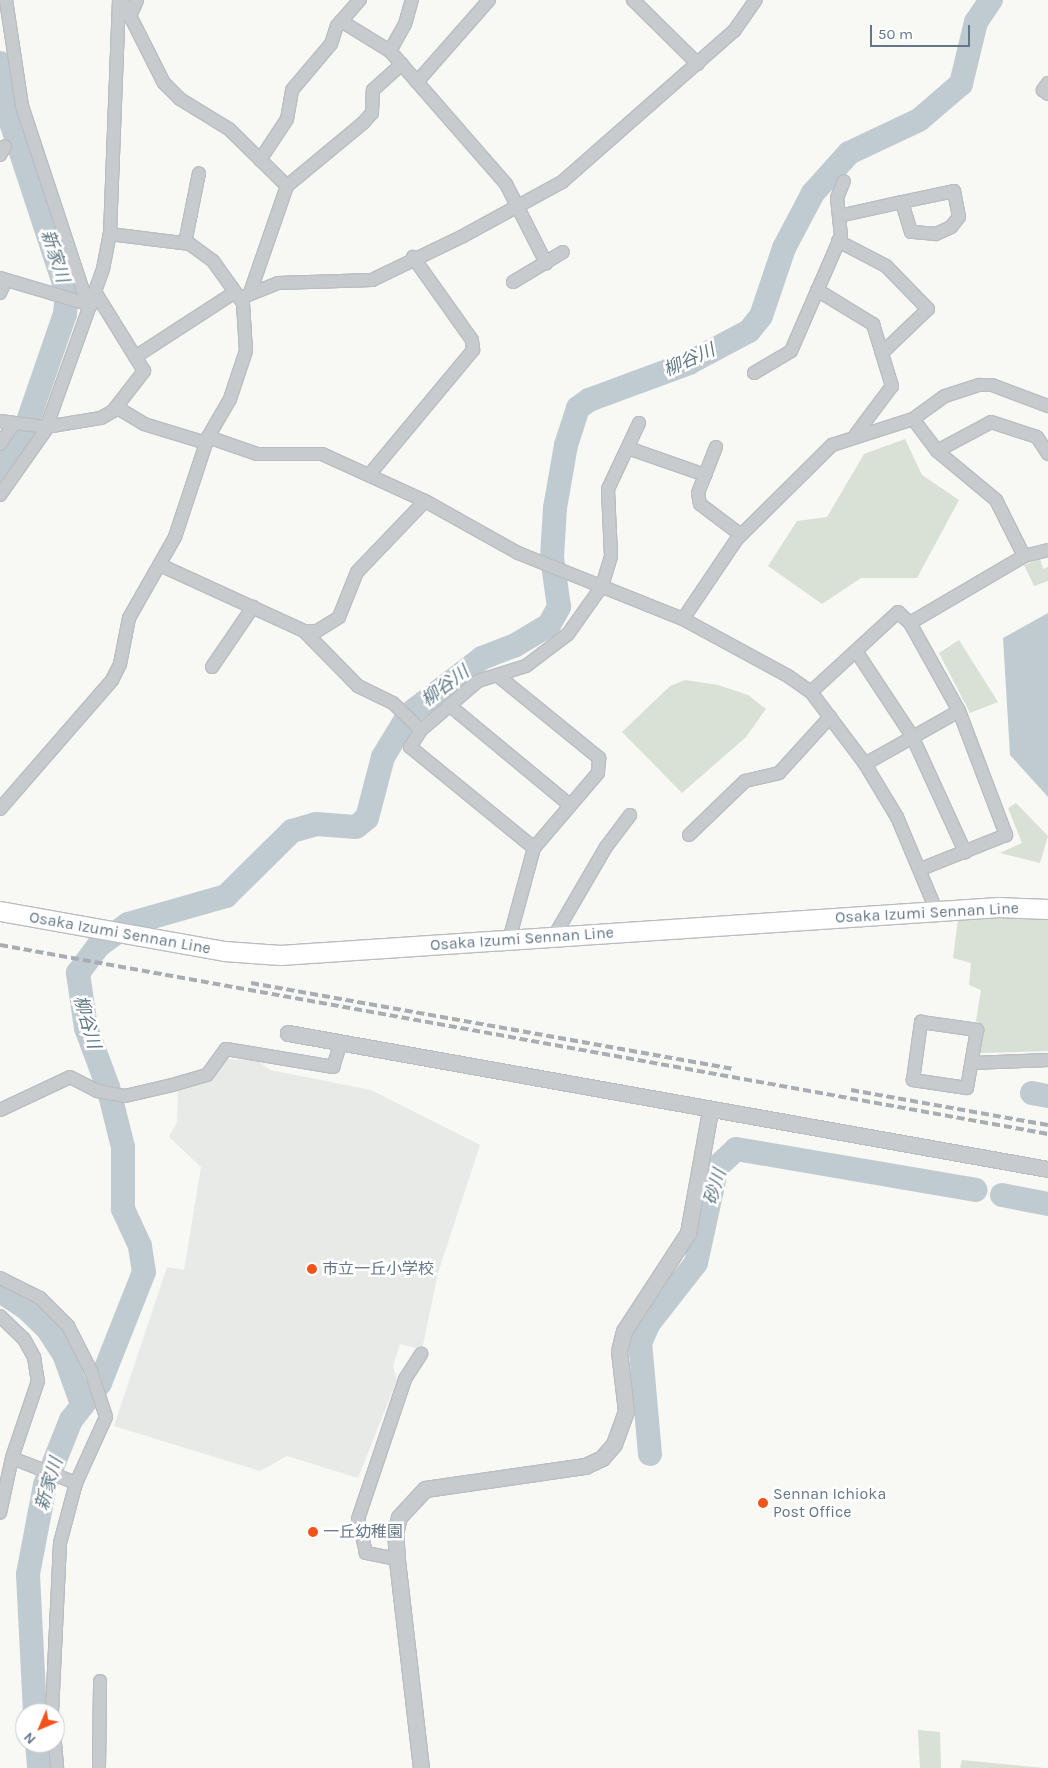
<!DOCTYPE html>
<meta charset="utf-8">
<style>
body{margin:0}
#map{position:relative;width:1048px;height:1768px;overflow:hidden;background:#f8f8f4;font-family:Karla,"Noto Sans JP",sans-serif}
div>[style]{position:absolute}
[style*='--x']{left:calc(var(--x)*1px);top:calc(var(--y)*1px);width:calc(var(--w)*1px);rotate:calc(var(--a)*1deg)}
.built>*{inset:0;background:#e8eae8}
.green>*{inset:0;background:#d9e0d5}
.water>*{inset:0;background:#c0cbd1}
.river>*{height:24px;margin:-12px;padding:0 12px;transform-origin:12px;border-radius:12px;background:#c0cbd1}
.roads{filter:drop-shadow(1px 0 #babec2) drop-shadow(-1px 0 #babec2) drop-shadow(0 1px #babec2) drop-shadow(0 -1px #babec2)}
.minor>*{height:12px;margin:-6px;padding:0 6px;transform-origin:6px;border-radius:6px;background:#c7cbce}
.tertiary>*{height:15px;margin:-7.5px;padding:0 7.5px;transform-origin:7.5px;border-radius:7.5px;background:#c7cbce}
.primary>*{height:19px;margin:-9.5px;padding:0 9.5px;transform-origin:9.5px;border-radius:9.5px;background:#fff}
.rail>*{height:4px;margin-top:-2px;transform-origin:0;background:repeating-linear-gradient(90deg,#a7adb3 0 8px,transparent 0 12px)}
.dots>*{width:14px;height:14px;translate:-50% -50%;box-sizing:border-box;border:2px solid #fff;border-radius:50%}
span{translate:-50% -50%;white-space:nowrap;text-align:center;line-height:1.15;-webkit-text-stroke:5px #fff;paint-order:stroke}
.street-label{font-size:16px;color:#647788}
.poi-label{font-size:16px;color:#647788}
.left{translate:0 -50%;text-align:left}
.water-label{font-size:18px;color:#607984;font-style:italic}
.north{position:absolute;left:15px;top:1703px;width:50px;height:50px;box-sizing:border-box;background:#fff;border:1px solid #c1c9cf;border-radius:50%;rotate:225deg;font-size:14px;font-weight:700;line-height:20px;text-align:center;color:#647788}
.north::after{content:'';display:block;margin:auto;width:18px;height:22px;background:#f2531a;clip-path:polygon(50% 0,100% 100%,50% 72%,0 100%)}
.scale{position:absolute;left:870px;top:25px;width:100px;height:22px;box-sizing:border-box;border:2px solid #647788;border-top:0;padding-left:6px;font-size:15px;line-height:18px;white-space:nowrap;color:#647788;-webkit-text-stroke:4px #fff;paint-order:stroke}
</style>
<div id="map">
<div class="built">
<i style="clip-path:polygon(228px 1059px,258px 1061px,270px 1070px,371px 1090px,480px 1145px,438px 1273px,422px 1350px,400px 1344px,393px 1366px,397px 1380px,358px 1478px,287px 1456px,260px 1471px,114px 1426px,167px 1267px,184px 1270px,201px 1167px,169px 1137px,177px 1122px,178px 1090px,210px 1080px)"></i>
</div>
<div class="green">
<i style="clip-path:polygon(905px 439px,922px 475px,959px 500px,917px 578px,861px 578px,822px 604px,768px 566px,797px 521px,827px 517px,864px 454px)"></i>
<i style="clip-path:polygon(1040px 559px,1043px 569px,1048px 567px,1048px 581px,1034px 586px,1024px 565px)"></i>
<i style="clip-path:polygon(959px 640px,998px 702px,970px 713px,939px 653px)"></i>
<i style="clip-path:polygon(685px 680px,718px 685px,748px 695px,766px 709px,746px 737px,682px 793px,622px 732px,670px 686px)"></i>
<i style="clip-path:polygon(1016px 803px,1048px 836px,1040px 863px,1000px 853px,1022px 843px,1008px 808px)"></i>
<i style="clip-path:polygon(1031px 917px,1048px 919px,1048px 1051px,980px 1053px,983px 1026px,976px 1021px,981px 990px,969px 985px,971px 963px,953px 958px,958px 919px)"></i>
<i style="clip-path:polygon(918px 1730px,940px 1732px,941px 1768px,920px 1768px)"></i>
<i style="clip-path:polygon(962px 1760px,1044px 1768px,960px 1768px)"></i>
</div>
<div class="water">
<i style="clip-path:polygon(1048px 613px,1048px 797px,1010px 755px,1003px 638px)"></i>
</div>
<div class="river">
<i style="--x:0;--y:63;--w:48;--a:81.5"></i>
<i style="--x:7;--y:110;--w:192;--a:71.8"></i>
<i style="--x:67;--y:292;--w:22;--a:95"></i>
<i style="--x:65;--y:314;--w:134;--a:109.1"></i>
<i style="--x:21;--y:441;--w:36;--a:126"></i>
<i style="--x:1032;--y:1093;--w:16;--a:11"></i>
<i style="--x:1002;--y:1195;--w:47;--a:11.1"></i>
<i style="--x:0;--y:1291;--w:30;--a:33"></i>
<i style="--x:25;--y:1307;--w:30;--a:44"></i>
<i style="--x:47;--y:1328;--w:31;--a:57"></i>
<i style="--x:64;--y:1354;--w:53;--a:70.2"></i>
<i style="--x:650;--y:1454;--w:111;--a:-95.1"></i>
<i style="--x:640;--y:1343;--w:22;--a:-66"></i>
<i style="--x:649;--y:1323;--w:76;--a:-51.9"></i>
<i style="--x:696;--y:1263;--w:98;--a:-77.7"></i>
<i style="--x:717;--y:1167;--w:26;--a:-43"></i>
<i style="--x:736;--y:1149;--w:243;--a:9.7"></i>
<i style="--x:35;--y:1713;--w:139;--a:-92.9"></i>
<i style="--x:28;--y:1574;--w:91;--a:-79.2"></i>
<i style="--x:45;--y:1485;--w:70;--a:-68.2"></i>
<i style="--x:71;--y:1420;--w:47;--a:-51.9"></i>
<i style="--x:100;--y:1383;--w:119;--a:-68.4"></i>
<i style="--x:144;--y:1272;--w:26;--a:-99"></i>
<i style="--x:140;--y:1246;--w:41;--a:-114.7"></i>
<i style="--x:123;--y:1209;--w:62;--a:-90"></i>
<i style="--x:123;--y:1147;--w:62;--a:-104"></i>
<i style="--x:108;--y:1087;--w:63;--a:-110.4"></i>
<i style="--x:86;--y:1028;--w:56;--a:-98.3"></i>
<i style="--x:78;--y:973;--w:34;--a:-53"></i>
<i style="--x:98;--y:946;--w:37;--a:-36"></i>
<i style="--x:128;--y:924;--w:102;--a:-15.9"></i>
<i style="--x:226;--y:896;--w:93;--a:-44.6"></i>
<i style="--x:292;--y:831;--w:25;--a:-16"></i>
<i style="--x:316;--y:824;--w:40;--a:4.3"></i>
<i style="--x:356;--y:827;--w:14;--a:-39"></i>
<i style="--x:367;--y:818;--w:63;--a:-75.3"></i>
<i style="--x:383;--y:757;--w:50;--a:-58.8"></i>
<i style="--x:409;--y:714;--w:92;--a:-37.5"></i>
<i style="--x:482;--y:658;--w:34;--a:-21"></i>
<i style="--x:514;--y:646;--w:41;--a:-31"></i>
<i style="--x:549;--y:625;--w:21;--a:-61"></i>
<i style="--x:559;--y:607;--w:50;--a:-98"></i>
<i style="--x:552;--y:557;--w:49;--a:-86.5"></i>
<i style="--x:555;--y:508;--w:64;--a:-80.1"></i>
<i style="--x:566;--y:445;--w:39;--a:-72"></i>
<i style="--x:578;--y:408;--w:14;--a:-36"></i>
<i style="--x:589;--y:400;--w:107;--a:-20.3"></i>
<i style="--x:689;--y:363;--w:68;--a:-28.1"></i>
<i style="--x:749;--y:331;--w:19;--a:-51"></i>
<i style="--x:761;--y:316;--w:72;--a:-71.3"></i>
<i style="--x:784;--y:248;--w:62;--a:-62.2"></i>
<i style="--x:813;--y:193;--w:54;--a:-48"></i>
<i style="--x:849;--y:153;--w:77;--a:-25.2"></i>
<i style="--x:919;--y:120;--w:55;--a:-40.6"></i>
<i style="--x:961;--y:84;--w:64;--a:-76.4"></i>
<i style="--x:976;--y:22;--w:27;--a:-56"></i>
<i style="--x:37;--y:1743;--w:25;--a:85"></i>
</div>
<div class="roads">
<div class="minor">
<i style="--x:6;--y:0;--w:107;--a:81.4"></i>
<i style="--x:22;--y:106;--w:207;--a:71.7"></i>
<i style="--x:122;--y:0;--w:93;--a:63.2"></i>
<i style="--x:164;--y:83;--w:23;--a:45"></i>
<i style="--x:180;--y:99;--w:57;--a:31.5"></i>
<i style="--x:229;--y:129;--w:81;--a:44.5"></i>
<i style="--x:287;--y:186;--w:113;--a:109.1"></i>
<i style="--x:633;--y:0;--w:91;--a:44.6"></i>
<i style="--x:130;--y:16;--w:17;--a:-66"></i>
<i style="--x:341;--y:21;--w:57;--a:31.5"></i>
<i style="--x:390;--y:51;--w:176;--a:48.9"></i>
<i style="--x:506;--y:184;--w:89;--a:63.1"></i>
<i style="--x:390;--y:51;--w:31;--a:-61"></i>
<i style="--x:405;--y:24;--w:25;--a:-74"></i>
<i style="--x:417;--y:82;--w:109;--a:-48.7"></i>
<i style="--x:1048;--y:83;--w:9;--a:126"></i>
<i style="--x:1043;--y:90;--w:6;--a:39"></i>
<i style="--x:0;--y:155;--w:10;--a:-61"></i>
<i style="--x:260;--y:160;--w:49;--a:-56.6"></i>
<i style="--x:287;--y:119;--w:29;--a:-80"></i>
<i style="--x:292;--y:90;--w:60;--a:-49.7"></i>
<i style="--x:331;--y:44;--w:19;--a:-72"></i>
<i style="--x:337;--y:26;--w:35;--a:-49"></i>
<i style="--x:287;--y:186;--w:99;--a:-39.7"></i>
<i style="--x:363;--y:123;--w:13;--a:-48"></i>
<i style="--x:372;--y:113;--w:23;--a:-88"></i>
<i style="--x:373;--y:90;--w:39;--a:-42"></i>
<i style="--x:839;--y:216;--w:65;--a:-12.5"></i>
<i style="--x:902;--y:202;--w:53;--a:-11.9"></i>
<i style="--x:954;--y:191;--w:26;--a:79"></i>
<i style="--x:959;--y:217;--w:13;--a:129"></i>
<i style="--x:951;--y:227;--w:17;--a:155"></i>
<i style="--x:936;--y:234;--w:25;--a:-175"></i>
<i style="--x:911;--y:232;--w:31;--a:-107"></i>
<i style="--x:838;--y:241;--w:54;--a:27.5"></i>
<i style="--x:886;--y:266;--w:60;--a:45.7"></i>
<i style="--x:928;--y:309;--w:64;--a:136.3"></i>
<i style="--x:185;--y:243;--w:71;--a:-78.7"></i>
<i style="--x:0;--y:278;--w:95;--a:16.5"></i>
<i style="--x:513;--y:282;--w:58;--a:-31"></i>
<i style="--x:817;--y:290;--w:66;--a:31.3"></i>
<i style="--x:873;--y:324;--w:65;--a:73"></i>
<i style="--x:892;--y:386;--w:60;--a:126.9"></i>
<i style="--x:0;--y:293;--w:14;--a:-65"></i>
<i style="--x:241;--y:298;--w:40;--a:-22"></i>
<i style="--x:278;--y:283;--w:94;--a:-1.8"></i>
<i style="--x:372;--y:280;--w:101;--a:-25.8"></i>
<i style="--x:463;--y:236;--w:113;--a:-28.6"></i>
<i style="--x:562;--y:182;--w:229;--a:-41.3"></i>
<i style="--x:734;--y:31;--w:38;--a:-55"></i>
<i style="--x:135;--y:357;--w:119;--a:-33"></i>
<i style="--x:754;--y:373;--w:43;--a:-30.7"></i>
<i style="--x:791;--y:351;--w:125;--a:-66.5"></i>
<i style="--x:841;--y:236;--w:38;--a:-96"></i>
<i style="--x:837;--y:198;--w:18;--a:-68"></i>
<i style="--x:116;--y:407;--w:33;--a:31"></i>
<i style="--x:144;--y:424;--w:65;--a:17"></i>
<i style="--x:913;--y:419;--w:40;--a:53"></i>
<i style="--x:937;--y:451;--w:61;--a:-28.2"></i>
<i style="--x:991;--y:422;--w:48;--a:18.1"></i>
<i style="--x:1037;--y:437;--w:20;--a:57"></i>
<i style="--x:0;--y:421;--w:46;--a:7.4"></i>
<i style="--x:46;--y:427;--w:56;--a:-9.3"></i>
<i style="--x:101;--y:418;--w:14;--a:-30"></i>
<i style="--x:113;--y:411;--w:51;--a:-52.2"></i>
<i style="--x:144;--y:371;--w:93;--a:-121.8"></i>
<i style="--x:208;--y:437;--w:52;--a:19.1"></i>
<i style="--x:257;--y:454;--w:65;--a:0"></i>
<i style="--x:322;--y:454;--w:113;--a:24.5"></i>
<i style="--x:425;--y:501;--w:107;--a:29.2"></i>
<i style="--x:518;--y:553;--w:178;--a:21.8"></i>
<i style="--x:683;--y:619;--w:119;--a:28.5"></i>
<i style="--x:788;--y:676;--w:28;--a:35"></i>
<i style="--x:811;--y:692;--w:90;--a:53.1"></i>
<i style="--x:865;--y:764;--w:62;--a:58.9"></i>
<i style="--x:897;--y:817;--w:103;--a:67.2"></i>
<i style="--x:0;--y:444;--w:24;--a:-55"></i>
<i style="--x:716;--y:447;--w:49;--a:111.4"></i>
<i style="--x:698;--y:493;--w:11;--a:80"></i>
<i style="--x:700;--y:504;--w:51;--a:37.1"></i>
<i style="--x:628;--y:448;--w:82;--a:19.3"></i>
<i style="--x:937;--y:451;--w:77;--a:39.7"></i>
<i style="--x:996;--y:500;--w:63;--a:63.4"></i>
<i style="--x:369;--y:475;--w:163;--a:-50.2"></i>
<i style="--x:473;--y:350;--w:10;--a:-96"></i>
<i style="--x:472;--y:340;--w:102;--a:-125.4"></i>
<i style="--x:0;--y:495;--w:78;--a:-54.9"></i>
<i style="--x:45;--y:431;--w:172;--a:-70.3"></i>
<i style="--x:103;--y:269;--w:36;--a:-79"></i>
<i style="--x:110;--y:234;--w:234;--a:-87.8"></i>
<i style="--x:160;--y:565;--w:158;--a:24.6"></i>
<i style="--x:304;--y:631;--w:77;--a:45.5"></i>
<i style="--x:358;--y:686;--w:39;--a:26"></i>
<i style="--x:393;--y:703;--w:39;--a:44"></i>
<i style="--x:683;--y:619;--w:97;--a:-56"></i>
<i style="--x:737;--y:539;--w:134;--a:-44.7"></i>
<i style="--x:832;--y:445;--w:85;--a:-17.8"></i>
<i style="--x:913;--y:419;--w:39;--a:-36"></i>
<i style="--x:945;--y:396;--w:36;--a:-18"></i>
<i style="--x:979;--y:385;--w:13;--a:0"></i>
<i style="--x:992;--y:385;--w:60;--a:20.6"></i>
<i style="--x:910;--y:623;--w:132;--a:-30.4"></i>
<i style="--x:1024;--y:556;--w:25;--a:-14"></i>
<i style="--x:304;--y:631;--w:13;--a:0"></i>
<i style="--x:317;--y:631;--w:26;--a:-32"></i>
<i style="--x:339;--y:617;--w:48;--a:-68.2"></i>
<i style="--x:357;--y:572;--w:98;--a:-46.2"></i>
<i style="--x:856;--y:651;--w:102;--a:56.6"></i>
<i style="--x:912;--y:736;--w:128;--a:65.4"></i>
<i style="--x:212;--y:667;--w:73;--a:-55.7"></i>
<i style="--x:497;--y:675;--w:132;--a:39.1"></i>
<i style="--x:599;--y:758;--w:15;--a:94"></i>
<i style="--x:598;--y:773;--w:99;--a:130.5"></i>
<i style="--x:811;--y:692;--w:118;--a:-42.6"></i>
<i style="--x:898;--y:612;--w:16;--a:43"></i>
<i style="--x:910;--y:623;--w:101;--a:60.9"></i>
<i style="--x:959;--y:711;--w:133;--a:69.2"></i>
<i style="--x:1006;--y:835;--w:92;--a:158.2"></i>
<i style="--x:449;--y:705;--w:157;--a:39.6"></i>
<i style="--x:865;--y:764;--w:108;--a:-29.4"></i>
<i style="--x:0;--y:809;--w:171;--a:-49"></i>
<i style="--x:112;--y:680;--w:18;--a:-63"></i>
<i style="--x:120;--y:664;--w:47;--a:-78.9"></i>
<i style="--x:129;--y:618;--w:93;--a:-60.4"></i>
<i style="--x:175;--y:537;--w:105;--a:-71.7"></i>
<i style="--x:208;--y:437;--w:44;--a:-59.9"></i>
<i style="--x:230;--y:399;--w:51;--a:-71.6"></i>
<i style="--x:246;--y:351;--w:48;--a:-93.6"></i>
<i style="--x:243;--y:303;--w:52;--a:-125.5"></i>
<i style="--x:213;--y:261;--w:29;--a:-144"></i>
<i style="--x:190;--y:244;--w:81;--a:-172.9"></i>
<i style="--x:689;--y:835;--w:78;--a:-44"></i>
<i style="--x:745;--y:781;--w:35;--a:-13"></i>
<i style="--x:779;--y:773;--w:76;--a:-47.7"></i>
<i style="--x:553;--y:938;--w:105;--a:-59.8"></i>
<i style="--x:606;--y:847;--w:40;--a:-53"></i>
<i style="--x:509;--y:940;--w:95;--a:-74.8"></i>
<i style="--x:534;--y:848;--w:160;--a:-140.8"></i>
<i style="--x:410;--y:747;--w:20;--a:-57"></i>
<i style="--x:421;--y:730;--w:75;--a:-40.7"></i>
<i style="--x:478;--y:681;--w:50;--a:-17.4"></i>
<i style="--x:526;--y:666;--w:53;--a:-37.3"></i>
<i style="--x:568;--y:634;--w:59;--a:-54.7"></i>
<i style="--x:602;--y:586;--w:31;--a:-73"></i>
<i style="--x:611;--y:556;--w:67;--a:-92.6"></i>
<i style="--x:608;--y:489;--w:73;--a:-64.8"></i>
<i style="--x:921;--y:1022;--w:57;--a:8.1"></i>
<i style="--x:977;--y:1030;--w:59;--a:99.8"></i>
<i style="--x:967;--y:1088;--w:55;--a:-171.6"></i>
<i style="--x:913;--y:1080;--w:59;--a:-82.1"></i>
<i style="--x:972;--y:1063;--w:76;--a:-2.3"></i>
<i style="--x:0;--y:1110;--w:77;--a:-25.2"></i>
<i style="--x:70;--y:1077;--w:30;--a:27"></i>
<i style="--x:97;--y:1091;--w:28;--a:10"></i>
<i style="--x:125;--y:1096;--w:48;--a:-13.2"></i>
<i style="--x:172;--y:1085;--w:36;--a:-16"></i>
<i style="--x:207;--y:1075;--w:32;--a:-54"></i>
<i style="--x:226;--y:1049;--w:109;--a:9.5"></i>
<i style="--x:333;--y:1067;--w:25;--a:-72"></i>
<i style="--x:0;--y:1278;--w:45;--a:26.6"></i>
<i style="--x:40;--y:1298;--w:40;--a:45"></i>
<i style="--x:68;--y:1326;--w:51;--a:62.9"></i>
<i style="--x:91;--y:1371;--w:48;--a:71.9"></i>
<i style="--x:106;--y:1417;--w:72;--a:114.4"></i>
<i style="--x:76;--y:1483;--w:62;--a:104.9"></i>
<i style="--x:60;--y:1543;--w:170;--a:92.7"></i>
<i style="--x:0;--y:1316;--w:33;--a:44"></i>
<i style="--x:24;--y:1339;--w:21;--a:61"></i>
<i style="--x:34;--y:1357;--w:24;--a:81"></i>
<i style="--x:38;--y:1381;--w:81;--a:108.7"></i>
<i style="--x:12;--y:1458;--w:56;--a:102.3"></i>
<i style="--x:12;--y:1458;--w:69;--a:21.3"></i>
<i style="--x:397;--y:1559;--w:32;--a:-169"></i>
<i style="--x:366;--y:1553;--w:35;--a:-103"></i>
<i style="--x:358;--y:1519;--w:148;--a:-71.4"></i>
<i style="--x:405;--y:1379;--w:30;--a:-57"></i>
<i style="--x:55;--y:1743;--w:25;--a:85"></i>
<i style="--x:99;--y:1768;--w:87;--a:-89.3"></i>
</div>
<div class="tertiary">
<i style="--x:288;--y:1033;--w:772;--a:10.15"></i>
<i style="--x:421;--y:1768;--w:210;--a:-96.6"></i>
<i style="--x:397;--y:1559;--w:26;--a:-94"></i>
<i style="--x:395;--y:1533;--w:16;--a:-76"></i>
<i style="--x:399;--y:1517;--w:38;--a:-47"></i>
<i style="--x:425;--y:1489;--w:162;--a:-8.2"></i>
<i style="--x:585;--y:1466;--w:19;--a:-25"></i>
<i style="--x:602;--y:1458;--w:18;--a:-49"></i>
<i style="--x:614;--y:1444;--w:35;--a:-70"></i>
<i style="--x:626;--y:1411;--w:60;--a:-96.7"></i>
<i style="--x:619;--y:1351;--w:21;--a:-76"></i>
<i style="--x:624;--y:1331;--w:117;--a:-56.9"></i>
<i style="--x:688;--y:1233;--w:124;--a:-79.8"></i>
</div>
<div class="primary">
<i style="--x:0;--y:911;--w:228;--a:10.1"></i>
<i style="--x:224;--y:951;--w:56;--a:4.1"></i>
<i style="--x:280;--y:955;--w:720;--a:-3.82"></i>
<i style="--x:998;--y:907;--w:50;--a:2.3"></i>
</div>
</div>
<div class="rail">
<i style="--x:0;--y:945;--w:1065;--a:10.22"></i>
<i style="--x:251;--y:983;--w:490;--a:10.1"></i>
<i style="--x:851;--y:1090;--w:200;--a:10.1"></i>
</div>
<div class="dots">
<i style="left:312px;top:1269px;background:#f2531a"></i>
<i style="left:763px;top:1503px;background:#f2531a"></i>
<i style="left:313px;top:1532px;background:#f2531a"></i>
</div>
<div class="street-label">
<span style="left:927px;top:913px;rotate:-3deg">Osaka Izumi Sennan Line</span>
<span style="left:120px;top:933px;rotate:10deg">Osaka Izumi Sennan Line</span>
<span style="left:522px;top:939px;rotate:-4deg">Osaka Izumi Sennan Line</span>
</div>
<div class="poi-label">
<span class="left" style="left:322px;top:1269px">市立一丘小学校</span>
<span class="left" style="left:773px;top:1503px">Sennan Ichioka<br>Post Office</span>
<span class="left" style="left:323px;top:1532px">一丘幼稚園</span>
</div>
<div class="water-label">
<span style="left:55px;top:256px;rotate:72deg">新家川</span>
<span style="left:689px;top:360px;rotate:-24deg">柳谷川</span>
<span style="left:445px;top:686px;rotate:-37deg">柳谷川</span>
<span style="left:87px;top:1022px;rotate:74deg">柳谷川</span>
<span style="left:715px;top:1187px;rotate:-73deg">砂川</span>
<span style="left:49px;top:1484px;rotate:-73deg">新家川</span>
</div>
<div class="north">N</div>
<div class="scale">50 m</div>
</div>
